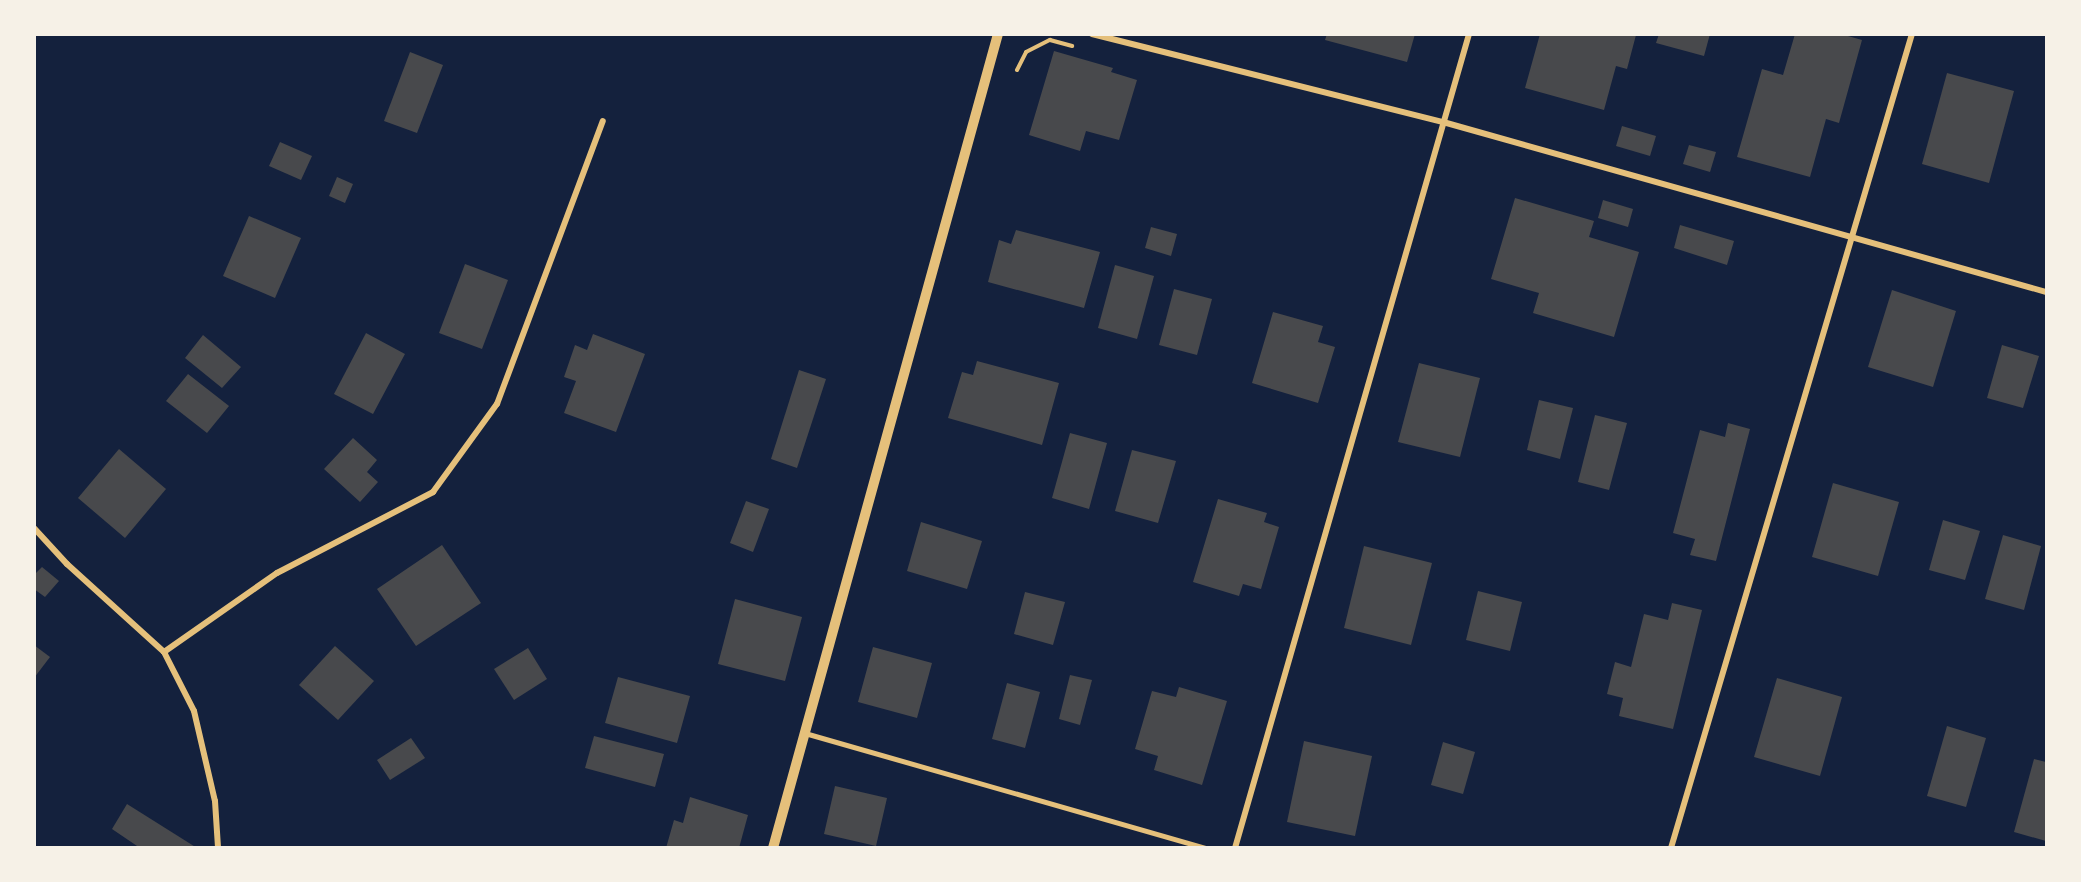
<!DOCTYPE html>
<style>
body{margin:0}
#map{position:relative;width:2081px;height:882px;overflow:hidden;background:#14213d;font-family:"IBM Plex Serif",serif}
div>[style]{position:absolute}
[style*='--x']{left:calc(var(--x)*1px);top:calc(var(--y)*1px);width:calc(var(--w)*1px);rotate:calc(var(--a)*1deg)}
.building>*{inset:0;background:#48494c}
.path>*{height:4px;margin:-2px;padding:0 2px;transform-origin:2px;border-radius:2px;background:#e5c07b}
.service>*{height:4.5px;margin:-2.25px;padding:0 2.25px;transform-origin:2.25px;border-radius:2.25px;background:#e5c07b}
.minor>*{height:6px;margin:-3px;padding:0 3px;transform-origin:3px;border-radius:3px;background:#e5c07b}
.tertiary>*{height:10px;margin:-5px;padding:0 5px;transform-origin:5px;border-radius:5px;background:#e5c07b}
span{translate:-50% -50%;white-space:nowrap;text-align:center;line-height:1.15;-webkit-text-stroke:6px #f6f1e7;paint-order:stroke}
.frame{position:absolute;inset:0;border:36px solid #f6f1e7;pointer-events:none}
</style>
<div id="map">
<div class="building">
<i style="clip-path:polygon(1327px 34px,1415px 34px,1407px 62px,1325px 40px)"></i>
<i style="clip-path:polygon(1540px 34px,1636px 35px,1627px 69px,1616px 66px,1604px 110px,1525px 88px)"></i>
<i style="clip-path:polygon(1659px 34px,1710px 34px,1704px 56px,1656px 43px)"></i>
<i style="clip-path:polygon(1795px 34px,1841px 34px,1862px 40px,1839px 123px,1826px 119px,1810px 177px,1737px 157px,1762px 69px,1783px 75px)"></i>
<i style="clip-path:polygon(1054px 51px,1113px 68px,1111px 72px,1137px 80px,1119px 140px,1086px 131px,1080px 151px,1029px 135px)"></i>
<i style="clip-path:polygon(410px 52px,443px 65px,417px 133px,384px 121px)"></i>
<i style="clip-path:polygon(1947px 73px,2014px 91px,1989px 183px,1922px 164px)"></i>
<i style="clip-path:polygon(1622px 126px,1656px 136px,1650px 156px,1616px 146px)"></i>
<i style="clip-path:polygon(280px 142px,312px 156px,301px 180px,269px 166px)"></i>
<i style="clip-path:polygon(1689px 145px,1716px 152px,1710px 172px,1683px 164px)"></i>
<i style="clip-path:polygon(337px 177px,353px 184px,345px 203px,329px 196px)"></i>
<i style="clip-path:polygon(1515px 198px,1594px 221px,1589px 237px,1639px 252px,1614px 337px,1533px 313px,1539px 293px,1491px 279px)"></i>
<i style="clip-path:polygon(1603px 200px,1633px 209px,1628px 227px,1598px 218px)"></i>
<i style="clip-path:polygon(249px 216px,301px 238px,275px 298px,223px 276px)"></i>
<i style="clip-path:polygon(1680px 225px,1734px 241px,1727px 265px,1674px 248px)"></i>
<i style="clip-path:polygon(1151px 227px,1177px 234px,1171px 256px,1145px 248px)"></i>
<i style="clip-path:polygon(1016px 230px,1100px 252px,1084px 308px,988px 282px,999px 240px,1011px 244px)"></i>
<i style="clip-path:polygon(465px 264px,508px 280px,482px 349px,439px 333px)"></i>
<i style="clip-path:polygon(1115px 265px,1154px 276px,1137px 339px,1098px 328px)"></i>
<i style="clip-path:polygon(1174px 289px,1212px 299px,1197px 355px,1159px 345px)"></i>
<i style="clip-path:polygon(1892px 290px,1956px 311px,1933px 387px,1868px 367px)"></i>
<i style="clip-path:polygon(1273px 312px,1323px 326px,1318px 342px,1335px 347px,1318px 403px,1252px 383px)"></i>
<i style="clip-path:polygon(366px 333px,405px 354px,373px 414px,334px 394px)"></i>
<i style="clip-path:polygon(593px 334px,645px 354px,616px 432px,564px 413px,576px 381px,564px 377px,575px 345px,587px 350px)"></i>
<i style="clip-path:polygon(203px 335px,241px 367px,222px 388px,185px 358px)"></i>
<i style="clip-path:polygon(2002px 345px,2039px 356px,2023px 408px,1987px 398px)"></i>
<i style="clip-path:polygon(977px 361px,1059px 383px,1042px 445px,948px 418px,962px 372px,973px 375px)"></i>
<i style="clip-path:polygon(1419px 363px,1480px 378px,1460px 457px,1398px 442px)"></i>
<i style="clip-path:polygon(799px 370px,826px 379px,797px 468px,771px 459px)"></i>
<i style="clip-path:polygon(188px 374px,229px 406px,207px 433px,166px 401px)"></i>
<i style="clip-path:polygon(1539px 400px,1573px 408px,1560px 459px,1527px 450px)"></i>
<i style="clip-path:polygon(1595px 415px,1627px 423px,1609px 490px,1578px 482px)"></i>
<i style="clip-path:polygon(1728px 423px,1750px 429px,1716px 561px,1690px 555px,1695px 539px,1673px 533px,1700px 430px,1725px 437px)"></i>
<i style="clip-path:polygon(1070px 433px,1107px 443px,1089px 509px,1052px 498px)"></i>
<i style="clip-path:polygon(353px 438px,377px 460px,367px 472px,378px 482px,360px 502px,324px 469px)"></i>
<i style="clip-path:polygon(119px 449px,166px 489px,125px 538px,78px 498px)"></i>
<i style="clip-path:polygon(1132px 450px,1176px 461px,1158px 523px,1115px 511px)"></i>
<i style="clip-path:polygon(1833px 483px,1899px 502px,1878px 576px,1812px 557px)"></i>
<i style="clip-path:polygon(1218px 499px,1267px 513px,1264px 522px,1279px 527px,1261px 589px,1243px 584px,1239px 596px,1193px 582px)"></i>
<i style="clip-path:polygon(746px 501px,769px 509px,753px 552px,730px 543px)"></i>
<i style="clip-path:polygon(1943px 520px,1980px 531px,1965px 580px,1929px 570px)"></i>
<i style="clip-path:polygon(921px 522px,982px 541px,967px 589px,907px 571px)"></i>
<i style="clip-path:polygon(2003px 535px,2041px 546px,2024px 610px,1985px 599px)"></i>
<i style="clip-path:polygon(442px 545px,481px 603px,416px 646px,377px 589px)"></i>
<i style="clip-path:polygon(1364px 546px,1432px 563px,1411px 645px,1344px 628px)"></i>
<i style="clip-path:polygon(42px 567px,59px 581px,45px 597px,34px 589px,34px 575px)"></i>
<i style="clip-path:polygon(1478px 591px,1522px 602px,1510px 651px,1466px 640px)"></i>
<i style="clip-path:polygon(1025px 592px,1065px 602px,1053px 645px,1014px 634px)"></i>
<i style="clip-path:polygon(735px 599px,802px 617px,785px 681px,718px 664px)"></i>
<i style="clip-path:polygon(1672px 603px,1702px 610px,1673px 729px,1619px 716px,1623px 698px,1607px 694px,1615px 662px,1631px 667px,1644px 614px,1668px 620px)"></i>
<i style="clip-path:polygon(34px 645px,50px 657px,34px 678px)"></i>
<i style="clip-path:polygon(335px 646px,374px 681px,338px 720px,299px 685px)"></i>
<i style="clip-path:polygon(873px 647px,932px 663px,917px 718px,858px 702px)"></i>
<i style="clip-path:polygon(528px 648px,547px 679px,514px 700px,494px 669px)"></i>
<i style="clip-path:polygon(1070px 675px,1092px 680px,1080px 725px,1059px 719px)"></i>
<i style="clip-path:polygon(618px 677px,690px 696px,677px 743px,605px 723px)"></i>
<i style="clip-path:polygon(1777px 678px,1842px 697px,1820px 776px,1754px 757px)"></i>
<i style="clip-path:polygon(1007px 683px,1040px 692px,1025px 748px,992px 739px)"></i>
<i style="clip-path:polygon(1179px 687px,1227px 701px,1202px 785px,1154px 770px,1158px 756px,1135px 749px,1152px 691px,1176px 697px)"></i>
<i style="clip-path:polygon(1947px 726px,1986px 738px,1966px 807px,1927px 796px)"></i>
<i style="clip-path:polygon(594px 736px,664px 754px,655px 787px,585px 768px)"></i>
<i style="clip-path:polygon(411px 738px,425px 758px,390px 780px,377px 760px)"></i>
<i style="clip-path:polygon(1304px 741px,1372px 756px,1355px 836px,1287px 822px)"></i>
<i style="clip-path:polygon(1443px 742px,1475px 752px,1463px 794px,1431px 785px)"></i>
<i style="clip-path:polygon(2034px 759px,2046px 762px,2046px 841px,2014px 832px)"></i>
<i style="clip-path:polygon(835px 786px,887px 798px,876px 846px,824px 834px)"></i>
<i style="clip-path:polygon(690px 797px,748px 815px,739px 848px,666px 848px,674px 820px,683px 823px)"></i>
<i style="clip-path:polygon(127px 804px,197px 848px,140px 848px,112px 829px)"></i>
</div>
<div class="path">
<i style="--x:1017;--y:70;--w:20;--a:-63"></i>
<i style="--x:1026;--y:52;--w:27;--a:-27"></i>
<i style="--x:1050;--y:40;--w:23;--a:15"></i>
</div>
<div class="service">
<i style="--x:805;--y:733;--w:416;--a:16"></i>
</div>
<div class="minor">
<i style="--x:1092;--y:34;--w:362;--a:14.1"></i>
<i style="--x:1443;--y:122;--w:627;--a:15.74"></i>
<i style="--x:34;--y:528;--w:49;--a:47.5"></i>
<i style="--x:67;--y:564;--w:131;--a:42.2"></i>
<i style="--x:164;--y:652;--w:66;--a:63"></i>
<i style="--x:194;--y:711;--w:92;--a:76.9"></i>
<i style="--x:215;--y:801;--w:47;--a:86.3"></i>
<i style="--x:164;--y:652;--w:138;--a:-35"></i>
<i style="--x:277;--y:573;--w:176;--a:-27.4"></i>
<i style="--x:433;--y:492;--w:109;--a:-54"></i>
<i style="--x:497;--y:404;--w:302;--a:-69.5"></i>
<i style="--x:1235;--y:848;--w:847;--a:-73.96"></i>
<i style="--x:1671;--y:848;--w:849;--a:-73.51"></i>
</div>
<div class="tertiary">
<i style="--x:773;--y:848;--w:845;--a:-74.55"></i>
</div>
<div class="frame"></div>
</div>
